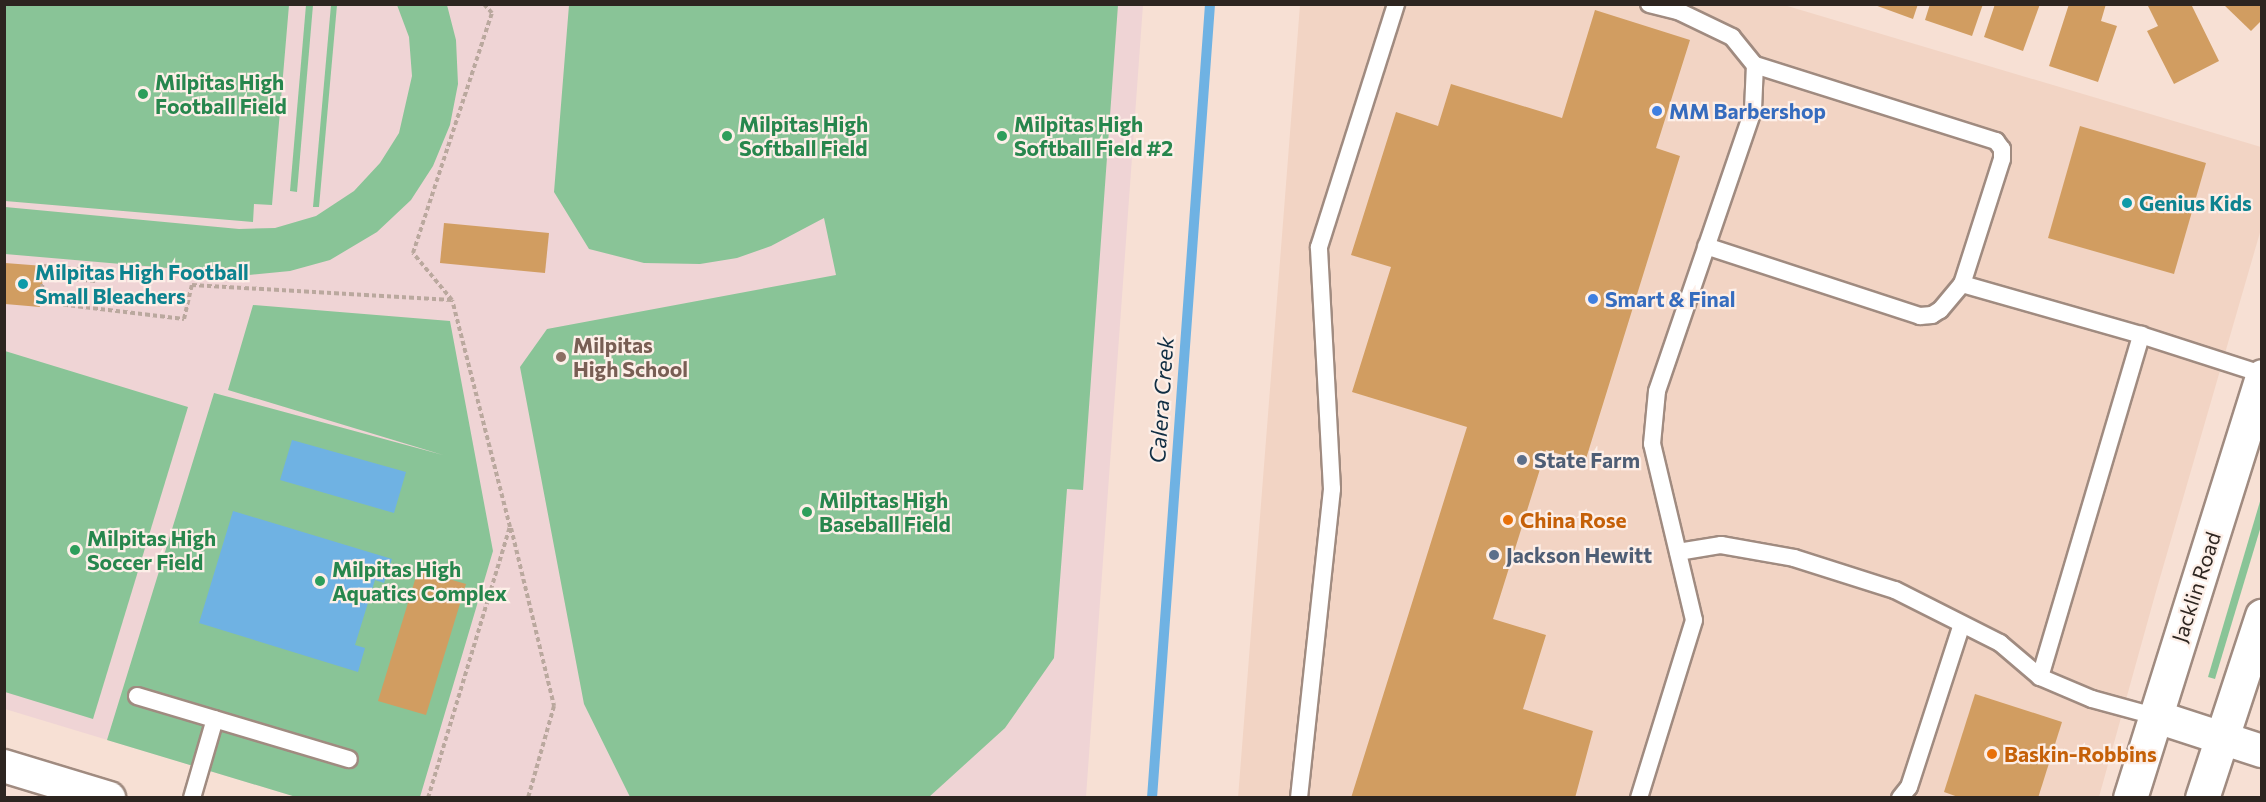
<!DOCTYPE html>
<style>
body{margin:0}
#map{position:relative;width:2266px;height:802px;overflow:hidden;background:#f7e0d4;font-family:Commissioner,sans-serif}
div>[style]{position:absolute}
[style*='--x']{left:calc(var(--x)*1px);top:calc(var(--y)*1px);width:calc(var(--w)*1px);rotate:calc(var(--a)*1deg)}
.built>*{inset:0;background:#f2d4c4}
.education>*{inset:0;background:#efd4d5}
.green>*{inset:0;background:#89c497}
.water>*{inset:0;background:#6fb2e3}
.stream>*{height:10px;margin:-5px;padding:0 5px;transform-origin:5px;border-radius:5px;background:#6fb2e3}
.building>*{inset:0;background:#d19d61}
.path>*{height:4px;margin-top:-2px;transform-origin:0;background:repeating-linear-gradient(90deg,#baa89e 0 4.5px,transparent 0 7.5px)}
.roads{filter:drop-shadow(2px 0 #a08b80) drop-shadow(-2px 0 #a08b80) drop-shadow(0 2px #a08b80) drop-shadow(0 -2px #a08b80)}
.service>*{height:16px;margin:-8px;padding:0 8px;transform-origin:8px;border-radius:8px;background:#fff}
.minor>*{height:32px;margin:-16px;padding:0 16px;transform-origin:16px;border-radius:16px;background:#fff}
.secondary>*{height:33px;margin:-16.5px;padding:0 16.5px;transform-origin:16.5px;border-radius:16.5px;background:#fff}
.dots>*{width:16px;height:16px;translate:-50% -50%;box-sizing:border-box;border:3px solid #fdefe8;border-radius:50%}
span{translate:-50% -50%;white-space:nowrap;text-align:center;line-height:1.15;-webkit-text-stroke:4.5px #fdefe8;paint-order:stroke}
.leisure-label{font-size:21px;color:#27864d;font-weight:700}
.left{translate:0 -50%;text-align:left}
.shop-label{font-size:21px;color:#366cbe;font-weight:700}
.culture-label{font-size:21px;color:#0d838f;font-weight:700}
.education-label{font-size:21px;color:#785e54;font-weight:700}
.service-label{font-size:21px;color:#4e5e75;font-weight:700}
.food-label{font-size:21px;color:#c56008;font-weight:700}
.street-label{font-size:21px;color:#2d2520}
.water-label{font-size:22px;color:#102e43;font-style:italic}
.frame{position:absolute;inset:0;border:6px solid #2d2520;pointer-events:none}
</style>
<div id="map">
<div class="built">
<i style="clip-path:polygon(1300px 5px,1784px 5px,2261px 147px,2261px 229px,2155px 595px,2099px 797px,1238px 798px)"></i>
</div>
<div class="education">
<i style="clip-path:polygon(4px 5px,1143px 5px,1086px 797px,296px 797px,5px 709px)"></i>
</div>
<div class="green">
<i style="clip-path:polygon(4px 5px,289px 5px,272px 205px,254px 204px,253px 222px,5px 201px)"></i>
<i style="clip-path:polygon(306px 5px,313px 5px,297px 192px,290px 191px)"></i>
<i style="clip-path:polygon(331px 5px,337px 5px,319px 207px,313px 207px)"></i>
<i style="clip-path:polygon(397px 5px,447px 5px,456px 40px,458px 84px,450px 125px,433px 166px,411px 200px,377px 232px,330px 260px,290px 271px,249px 275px,5px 254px,5px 207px,239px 229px,275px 228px,316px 216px,354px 191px,380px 163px,399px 133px,412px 76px,409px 37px)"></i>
<i style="clip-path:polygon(569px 5px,1118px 5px,1083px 490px,1067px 489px,1054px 658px,1005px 728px,929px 797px,630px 797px,584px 704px,520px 367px,547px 329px,836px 275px,824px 218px,771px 246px,737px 258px,700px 264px,644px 263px,589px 249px,554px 192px)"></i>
<i style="clip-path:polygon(253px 305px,450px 321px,493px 551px,420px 797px,296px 797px,107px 740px,214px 393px,443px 455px,228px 390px)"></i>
<i style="clip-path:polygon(5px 351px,188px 407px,93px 719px,5px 692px)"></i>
<i style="clip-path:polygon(2261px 498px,2261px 526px,2215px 679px,2208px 677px)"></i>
</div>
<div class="water">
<i style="clip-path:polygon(292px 440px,406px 472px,394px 513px,280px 480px)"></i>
<i style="clip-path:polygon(233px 511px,392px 559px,384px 583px,375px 580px,355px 645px,365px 648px,358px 672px,199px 623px)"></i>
</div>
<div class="stream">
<i style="--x:1152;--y:798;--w:796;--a:-85.82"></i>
</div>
<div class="building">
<i style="clip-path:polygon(1872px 4px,1918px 4px,1913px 19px)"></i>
<i style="clip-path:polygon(1930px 4px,1983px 4px,1972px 36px,1925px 20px)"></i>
<i style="clip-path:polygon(1995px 4px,2040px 4px,2023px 51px,1984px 37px)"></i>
<i style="clip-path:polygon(2069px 4px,2106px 4px,2101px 21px,2117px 26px,2098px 82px,2049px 66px)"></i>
<i style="clip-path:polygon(2147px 4px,2191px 4px,2219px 61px,2174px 84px,2147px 31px,2158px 26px)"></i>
<i style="clip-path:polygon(2223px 4px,2262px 4px,2262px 20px,2251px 31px)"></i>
<i style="clip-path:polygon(1595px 10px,1690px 40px,1656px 148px,1680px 156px,1585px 462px,1546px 450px,1493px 619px,1546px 635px,1523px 709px,1593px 731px,1575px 798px,1351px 798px,1467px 427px,1352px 392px,1391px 267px,1351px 255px,1396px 112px,1438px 126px,1451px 84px,1562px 118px)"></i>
<i style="clip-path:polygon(2080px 126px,2206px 163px,2174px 274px,2048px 238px)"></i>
<i style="clip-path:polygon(444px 223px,549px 233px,545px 273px,440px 263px)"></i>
<i style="clip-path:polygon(5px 263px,44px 266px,40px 307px,5px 304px)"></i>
<i style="clip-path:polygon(418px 570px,466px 584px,426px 715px,378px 701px)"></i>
<i style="clip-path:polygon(1975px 694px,2062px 722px,2038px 798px,1961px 798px,1944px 792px)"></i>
</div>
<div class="path">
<i style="--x:44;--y:266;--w:52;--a:5.5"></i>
<i style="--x:96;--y:271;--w:10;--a:96"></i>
<i style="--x:95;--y:281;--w:52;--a:-175.6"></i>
<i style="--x:43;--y:277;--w:25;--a:95"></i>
<i style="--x:41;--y:302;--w:144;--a:6.8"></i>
<i style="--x:184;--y:319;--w:35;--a:-77"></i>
<i style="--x:192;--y:285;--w:260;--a:3.3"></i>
<i style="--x:511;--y:528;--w:183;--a:76.4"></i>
<i style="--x:554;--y:706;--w:96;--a:105.8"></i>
<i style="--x:428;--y:798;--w:283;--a:-73.2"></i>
<i style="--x:510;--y:527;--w:234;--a:-104.3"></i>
<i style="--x:452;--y:300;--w:61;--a:-129.7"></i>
<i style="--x:413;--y:253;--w:253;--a:-71.8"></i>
<i style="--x:492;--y:13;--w:12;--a:-132"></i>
</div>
<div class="roads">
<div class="service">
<i style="--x:1649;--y:4;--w:30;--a:14"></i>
<i style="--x:1678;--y:11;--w:60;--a:25.7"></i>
<i style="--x:1732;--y:37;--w:36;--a:51"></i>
<i style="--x:1755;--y:65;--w:253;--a:17.5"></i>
<i style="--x:1996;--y:141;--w:10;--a:53"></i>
<i style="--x:2002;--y:149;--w:10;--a:90"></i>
<i style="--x:2002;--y:159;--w:131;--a:107.7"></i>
<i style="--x:1962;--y:284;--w:34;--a:130"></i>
<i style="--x:1940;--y:310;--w:9;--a:148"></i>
<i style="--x:1932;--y:315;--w:12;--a:175"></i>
<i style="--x:1920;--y:316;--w:225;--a:-161.9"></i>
<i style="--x:1962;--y:284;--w:186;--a:15.9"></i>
<i style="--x:2141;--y:335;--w:127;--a:17.9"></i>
<i style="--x:1678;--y:552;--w:44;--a:-9.2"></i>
<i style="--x:1721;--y:545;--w:74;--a:10.1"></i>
<i style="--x:1794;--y:558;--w:106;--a:17.6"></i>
<i style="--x:1895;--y:590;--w:118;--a:26.8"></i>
<i style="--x:2000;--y:643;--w:52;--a:40.4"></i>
<i style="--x:2040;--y:677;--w:56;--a:22.9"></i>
<i style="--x:2092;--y:699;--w:64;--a:15.3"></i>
<i style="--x:2040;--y:677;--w:357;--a:-73.5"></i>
<i style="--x:137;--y:696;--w:221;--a:16.6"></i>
<i style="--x:192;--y:798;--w:82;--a:-73.8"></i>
<i style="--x:1299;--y:798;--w:311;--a:-83.9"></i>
<i style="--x:1332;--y:489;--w:242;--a:-93.1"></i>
<i style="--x:1319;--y:247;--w:255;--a:-72.4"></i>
<i style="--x:1639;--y:798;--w:186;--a:-72.8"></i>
<i style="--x:1694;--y:620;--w:181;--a:-103.4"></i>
<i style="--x:1652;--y:444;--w:53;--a:-84.6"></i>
<i style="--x:1657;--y:391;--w:297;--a:-71.1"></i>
<i style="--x:1753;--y:110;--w:45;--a:-87.5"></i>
<i style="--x:1900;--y:798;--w:14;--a:-51"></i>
<i style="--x:1909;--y:787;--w:171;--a:-72"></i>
</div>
<div class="minor">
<i style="--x:2154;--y:716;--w:114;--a:18"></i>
<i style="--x:4;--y:766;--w:110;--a:16.9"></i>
</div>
<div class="secondary">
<i style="--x:2130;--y:798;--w:442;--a:-72.6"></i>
<i style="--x:2202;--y:798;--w:192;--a:-71.8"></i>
</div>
</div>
<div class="dots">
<i style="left:143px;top:94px;background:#2e9e5b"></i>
<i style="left:1657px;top:111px;background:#3f7fe0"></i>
<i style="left:727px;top:136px;background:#2e9e5b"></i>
<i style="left:1002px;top:136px;background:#2e9e5b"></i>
<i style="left:2127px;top:203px;background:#0f9aa8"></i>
<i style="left:23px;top:284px;background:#0f9aa8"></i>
<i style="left:1593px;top:299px;background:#3f7fe0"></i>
<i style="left:561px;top:357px;background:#8d6e63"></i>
<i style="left:1522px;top:460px;background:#5c6f8a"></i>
<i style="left:807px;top:512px;background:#2e9e5b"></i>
<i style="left:1508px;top:520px;background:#e8710a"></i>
<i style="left:75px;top:550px;background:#2e9e5b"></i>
<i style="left:1494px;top:555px;background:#5c6f8a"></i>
<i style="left:320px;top:581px;background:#2e9e5b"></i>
<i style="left:1992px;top:754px;background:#e8710a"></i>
</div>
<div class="leisure-label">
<span class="left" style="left:155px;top:94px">Milpitas High<br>Football Field</span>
<span class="left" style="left:739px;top:136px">Milpitas High<br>Softball Field</span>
<span class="left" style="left:1014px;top:136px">Milpitas High<br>Softball Field #2</span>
<span class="left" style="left:819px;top:512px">Milpitas High<br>Baseball Field</span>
<span class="left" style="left:87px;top:550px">Milpitas High<br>Soccer Field</span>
<span class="left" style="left:332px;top:581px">Milpitas High<br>Aquatics Complex</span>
</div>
<div class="shop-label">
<span class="left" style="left:1669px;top:111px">MM Barbershop</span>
<span class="left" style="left:1605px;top:299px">Smart &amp; Final</span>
</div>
<div class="culture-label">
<span class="left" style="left:2139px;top:203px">Genius Kids</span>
<span class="left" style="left:35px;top:284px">Milpitas High Football<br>Small Bleachers</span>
</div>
<div class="education-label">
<span class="left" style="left:573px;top:357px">Milpitas<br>High School</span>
</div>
<div class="service-label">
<span class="left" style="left:1534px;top:460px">State Farm</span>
<span class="left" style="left:1506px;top:555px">Jackson Hewitt</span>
</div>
<div class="food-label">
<span class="left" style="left:1520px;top:520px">China Rose</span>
<span class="left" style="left:2004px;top:754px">Baskin-Robbins</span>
</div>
<div class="street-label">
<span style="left:2196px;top:587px;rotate:-72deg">Jacklin Road</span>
</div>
<div class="water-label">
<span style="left:1161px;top:400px;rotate:-86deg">Calera Creek</span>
</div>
<div class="frame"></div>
</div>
